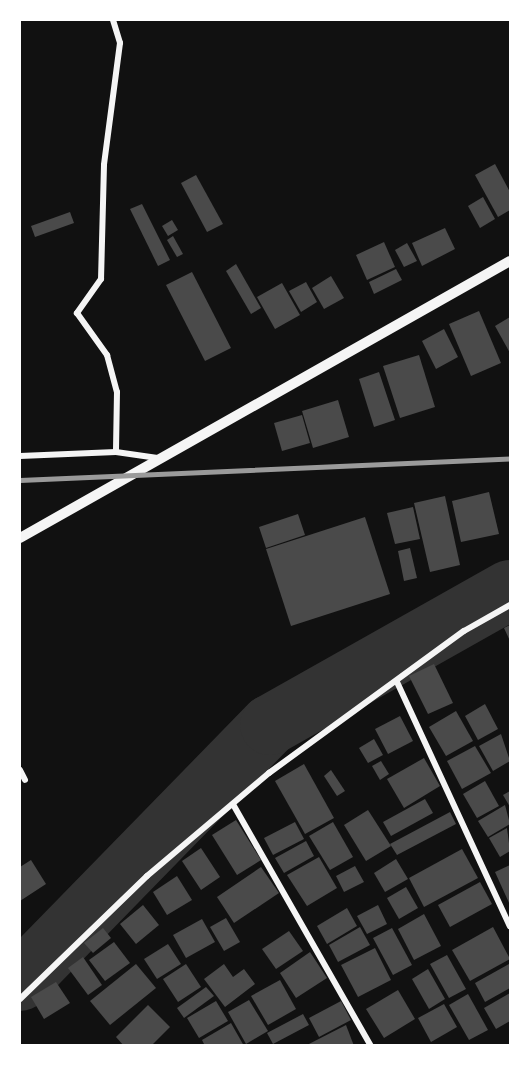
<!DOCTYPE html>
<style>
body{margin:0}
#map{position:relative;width:530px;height:1065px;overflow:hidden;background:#111;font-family:"Nunito Sans",sans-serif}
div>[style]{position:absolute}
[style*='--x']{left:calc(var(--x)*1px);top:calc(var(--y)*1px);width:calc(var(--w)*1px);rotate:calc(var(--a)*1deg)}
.river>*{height:60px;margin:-30px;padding:0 30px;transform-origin:30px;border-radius:30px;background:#333}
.building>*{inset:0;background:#4a4a4a}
.minor>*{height:6px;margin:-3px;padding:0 3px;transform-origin:3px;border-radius:3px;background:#f5f5f5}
.tertiary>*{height:10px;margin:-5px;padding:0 5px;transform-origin:5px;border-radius:5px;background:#f5f5f5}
.rail>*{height:4.5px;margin:-2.25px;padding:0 2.25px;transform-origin:2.25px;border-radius:2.25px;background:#9a9a9a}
span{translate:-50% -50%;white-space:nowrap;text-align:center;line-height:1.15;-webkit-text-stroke:6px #fff;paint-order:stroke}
.frame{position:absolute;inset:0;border:21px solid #fff;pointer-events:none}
</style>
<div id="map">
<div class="river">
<i style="--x:20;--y:981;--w:358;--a:-45.7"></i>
<i style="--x:270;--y:725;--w:275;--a:-29.4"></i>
</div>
<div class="building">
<i style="clip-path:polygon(495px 164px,510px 192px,510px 210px,498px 217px,475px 175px)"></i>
<i style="clip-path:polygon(196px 175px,223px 224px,207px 232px,181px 183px)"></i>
<i style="clip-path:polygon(483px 197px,495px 219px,480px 228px,468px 206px)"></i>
<i style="clip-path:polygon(142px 204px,170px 260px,158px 266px,130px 209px)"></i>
<i style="clip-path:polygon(70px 212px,74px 223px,35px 237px,31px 226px)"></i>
<i style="clip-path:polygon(172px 220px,178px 230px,168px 236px,162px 226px)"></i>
<i style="clip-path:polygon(445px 228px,455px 249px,422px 266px,412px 243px)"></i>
<i style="clip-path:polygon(173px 236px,183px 254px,177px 257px,167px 240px)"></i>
<i style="clip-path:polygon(384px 242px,395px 267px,367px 280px,356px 255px)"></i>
<i style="clip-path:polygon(407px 243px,417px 261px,404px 267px,395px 250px)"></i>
<i style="clip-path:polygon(236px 264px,261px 308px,251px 314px,226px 271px)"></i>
<i style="clip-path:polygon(396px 269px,402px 280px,374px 294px,369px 282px)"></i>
<i style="clip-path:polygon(192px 272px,231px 348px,205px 361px,166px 285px)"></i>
<i style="clip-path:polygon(331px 276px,344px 298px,324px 309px,312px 288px)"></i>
<i style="clip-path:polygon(306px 282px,317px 302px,301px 312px,289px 291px)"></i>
<i style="clip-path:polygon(282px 283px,300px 315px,275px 329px,257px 297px)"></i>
<i style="clip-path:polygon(479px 311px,501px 363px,471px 376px,449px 324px)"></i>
<i style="clip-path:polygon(510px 317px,510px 353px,495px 326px)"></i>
<i style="clip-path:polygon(444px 329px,458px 357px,436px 369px,422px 341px)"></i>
<i style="clip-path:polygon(419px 355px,435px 407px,400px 418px,383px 366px)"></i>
<i style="clip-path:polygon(379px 372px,395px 420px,374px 427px,359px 379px)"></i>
<i style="clip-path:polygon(338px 400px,349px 437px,313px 448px,302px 411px)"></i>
<i style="clip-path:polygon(302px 415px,310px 443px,282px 451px,274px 423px)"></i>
<i style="clip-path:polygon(489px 492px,499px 534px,461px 542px,452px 501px)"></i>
<i style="clip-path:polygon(445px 496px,460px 565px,430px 572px,414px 503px)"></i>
<i style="clip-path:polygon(413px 507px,420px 539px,395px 544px,387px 513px)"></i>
<i style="clip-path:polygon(298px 514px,305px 535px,266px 548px,259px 527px)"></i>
<i style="clip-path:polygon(365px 517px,390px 594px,291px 626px,266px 549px)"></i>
<i style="clip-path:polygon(410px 548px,417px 578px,404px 581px,398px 551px)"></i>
<i style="clip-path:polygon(510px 625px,510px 641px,504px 628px)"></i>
<i style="clip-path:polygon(434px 664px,453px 703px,428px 714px,409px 676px)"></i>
<i style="clip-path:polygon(485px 704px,498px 729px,478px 740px,465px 716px)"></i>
<i style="clip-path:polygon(456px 711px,473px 741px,446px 756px,429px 727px)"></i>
<i style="clip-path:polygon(400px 716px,413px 741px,388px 754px,375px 729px)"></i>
<i style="clip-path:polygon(501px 734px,510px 761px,493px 771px,479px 746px)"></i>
<i style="clip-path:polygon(374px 739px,383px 755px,368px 763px,359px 748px)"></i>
<i style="clip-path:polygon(475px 746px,491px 773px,462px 789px,447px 761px)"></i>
<i style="clip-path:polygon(424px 758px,440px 786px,404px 808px,387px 779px)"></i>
<i style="clip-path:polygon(381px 761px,389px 774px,380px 780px,372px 766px)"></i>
<i style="clip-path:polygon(304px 764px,334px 818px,305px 834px,275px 781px)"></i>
<i style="clip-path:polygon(331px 770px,345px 791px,337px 796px,324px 776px)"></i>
<i style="clip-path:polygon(485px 781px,499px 806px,477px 818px,463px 794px)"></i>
<i style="clip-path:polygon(510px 791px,510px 807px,503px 795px)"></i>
<i style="clip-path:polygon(425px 799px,433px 813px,391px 836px,383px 822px)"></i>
<i style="clip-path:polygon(505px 805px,510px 824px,488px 837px,478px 821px)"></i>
<i style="clip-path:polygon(368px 810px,391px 846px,366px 861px,344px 825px)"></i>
<i style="clip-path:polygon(450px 812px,456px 824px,397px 855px,390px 844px)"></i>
<i style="clip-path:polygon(236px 820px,261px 860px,237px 875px,212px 835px)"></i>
<i style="clip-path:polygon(295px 822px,304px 839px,273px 855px,264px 838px)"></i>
<i style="clip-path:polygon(333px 822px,353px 857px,330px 870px,309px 836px)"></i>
<i style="clip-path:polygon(507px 828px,510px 851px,500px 857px,489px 838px)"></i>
<i style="clip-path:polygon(306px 841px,314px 856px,284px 873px,275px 858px)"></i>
<i style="clip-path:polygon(201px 848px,220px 877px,201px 890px,182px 861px)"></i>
<i style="clip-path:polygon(462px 849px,478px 878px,424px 907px,409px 878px)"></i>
<i style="clip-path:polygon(319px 857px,337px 888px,307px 906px,287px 875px)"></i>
<i style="clip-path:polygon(396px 859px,408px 879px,385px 892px,374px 873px)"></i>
<i style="clip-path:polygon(31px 860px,46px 884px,20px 901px,20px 867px)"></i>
<i style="clip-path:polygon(510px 865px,510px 905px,495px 872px)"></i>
<i style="clip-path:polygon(355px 866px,364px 882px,344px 892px,336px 876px)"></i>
<i style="clip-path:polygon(261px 867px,279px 893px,234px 923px,217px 897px)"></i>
<i style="clip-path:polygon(177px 876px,192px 900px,167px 915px,153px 892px)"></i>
<i style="clip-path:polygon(480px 882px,492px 904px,450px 927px,438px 905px)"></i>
<i style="clip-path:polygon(406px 887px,418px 908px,399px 919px,387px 898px)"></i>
<i style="clip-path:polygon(143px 905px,159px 925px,136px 944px,120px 924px)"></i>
<i style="clip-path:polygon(378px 905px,387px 924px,367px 934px,357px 916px)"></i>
<i style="clip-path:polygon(347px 908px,357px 926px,327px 944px,317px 926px)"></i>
<i style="clip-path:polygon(424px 914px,441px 946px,414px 960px,398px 929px)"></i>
<i style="clip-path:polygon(226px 918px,240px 942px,224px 951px,210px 927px)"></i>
<i style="clip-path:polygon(202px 919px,215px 942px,186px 958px,173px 935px)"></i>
<i style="clip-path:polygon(360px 927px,370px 945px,338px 962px,329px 945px)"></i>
<i style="clip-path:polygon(493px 927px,510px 959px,470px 981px,452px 950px)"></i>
<i style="clip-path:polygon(103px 928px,111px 938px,93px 953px,84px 943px)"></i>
<i style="clip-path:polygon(392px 928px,412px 965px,393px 975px,373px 938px)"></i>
<i style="clip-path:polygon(289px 931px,303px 951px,276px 969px,262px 949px)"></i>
<i style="clip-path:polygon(114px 942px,130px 963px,105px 981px,89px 960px)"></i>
<i style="clip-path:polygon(168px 944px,181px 964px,157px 979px,144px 959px)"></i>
<i style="clip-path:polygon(375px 948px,391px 980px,358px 997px,341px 965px)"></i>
<i style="clip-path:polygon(310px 952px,327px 978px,296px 998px,280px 973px)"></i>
<i style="clip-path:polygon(447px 955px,466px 989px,449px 998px,430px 964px)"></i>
<i style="clip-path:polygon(83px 957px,102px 985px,88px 995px,68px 968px)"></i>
<i style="clip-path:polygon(136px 964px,156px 988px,110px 1025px,90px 1001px)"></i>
<i style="clip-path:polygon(186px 964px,201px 987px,178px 1002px,163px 979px)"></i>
<i style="clip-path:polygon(224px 964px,233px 977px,244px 969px,255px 984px,225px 1007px,204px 979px)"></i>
<i style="clip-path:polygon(509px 964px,510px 988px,485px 1002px,475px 983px)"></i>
<i style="clip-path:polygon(428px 969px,445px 999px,429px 1009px,412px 979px)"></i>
<i style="clip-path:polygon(280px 980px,296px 1009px,268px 1025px,251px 996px)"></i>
<i style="clip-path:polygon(56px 982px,70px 1003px,44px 1019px,31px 997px)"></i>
<i style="clip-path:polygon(206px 987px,214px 996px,184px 1018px,177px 1008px)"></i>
<i style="clip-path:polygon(398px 990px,415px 1019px,384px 1038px,366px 1009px)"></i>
<i style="clip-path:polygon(510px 993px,510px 1021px,496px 1029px,484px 1008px)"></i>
<i style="clip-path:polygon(468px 994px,488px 1030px,469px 1040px,449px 1005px)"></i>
<i style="clip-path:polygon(249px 1000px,268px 1031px,246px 1044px,228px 1012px)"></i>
<i style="clip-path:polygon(216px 1001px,228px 1021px,199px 1038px,187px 1018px)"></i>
<i style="clip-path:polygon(341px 1001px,351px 1020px,319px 1037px,309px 1018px)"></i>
<i style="clip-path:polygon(444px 1004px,457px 1027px,431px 1042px,418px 1018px)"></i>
<i style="clip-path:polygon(148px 1005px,170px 1027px,151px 1046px,124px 1046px,116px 1037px)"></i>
<i style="clip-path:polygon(303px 1014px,309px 1025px,273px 1044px,267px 1033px)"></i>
<i style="clip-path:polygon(231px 1023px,244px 1046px,205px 1046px,202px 1040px)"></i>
<i style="clip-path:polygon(346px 1025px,354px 1046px,305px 1046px)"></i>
</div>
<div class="minor">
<i style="--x:113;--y:20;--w:24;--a:73"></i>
<i style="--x:120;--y:43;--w:123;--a:97.5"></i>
<i style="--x:104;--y:165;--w:114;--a:91.5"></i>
<i style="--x:101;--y:279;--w:42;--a:125.2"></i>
<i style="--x:77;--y:313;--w:52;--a:54.5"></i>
<i style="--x:107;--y:355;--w:38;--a:75"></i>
<i style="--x:117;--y:392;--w:60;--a:91"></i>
<i style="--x:20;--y:456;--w:96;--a:-2.4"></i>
<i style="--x:116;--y:452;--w:42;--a:8.1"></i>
<i style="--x:397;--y:682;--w:269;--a:65.2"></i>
<i style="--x:20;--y:770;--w:11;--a:63"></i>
<i style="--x:234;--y:806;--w:276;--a:60.3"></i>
<i style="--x:20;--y:999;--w:177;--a:-44.1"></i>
<i style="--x:147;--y:876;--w:160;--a:-40.2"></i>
<i style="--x:269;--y:773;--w:241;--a:-36.1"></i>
<i style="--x:464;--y:631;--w:53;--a:-29.5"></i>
</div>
<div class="tertiary">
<i style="--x:20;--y:538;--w:563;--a:-29.48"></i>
</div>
<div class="rail">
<i style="--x:20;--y:480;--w:490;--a:-2.5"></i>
</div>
<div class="frame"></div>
</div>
